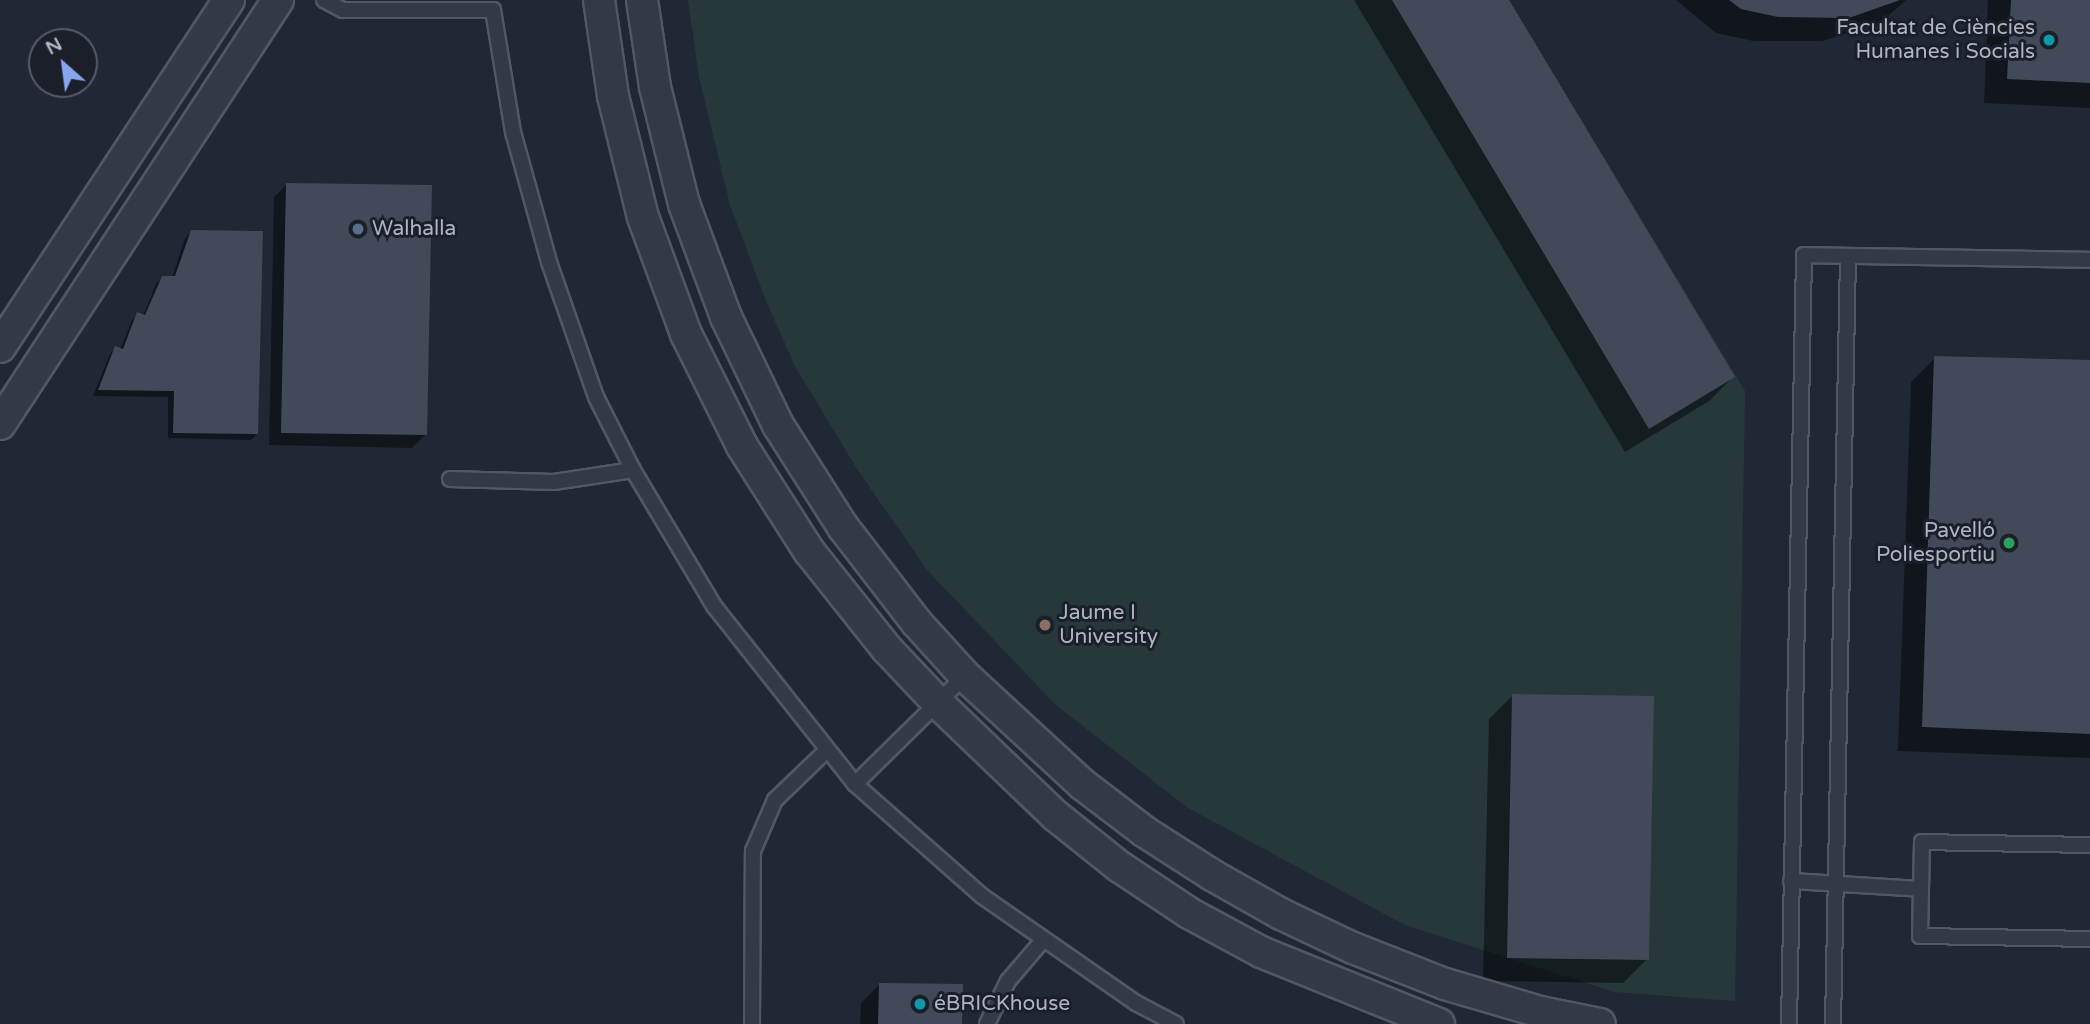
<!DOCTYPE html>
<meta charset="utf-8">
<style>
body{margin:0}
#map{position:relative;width:2090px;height:1024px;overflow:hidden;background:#212835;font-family:"Varela Round",sans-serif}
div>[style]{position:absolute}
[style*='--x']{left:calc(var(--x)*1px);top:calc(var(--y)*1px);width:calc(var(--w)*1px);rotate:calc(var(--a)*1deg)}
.green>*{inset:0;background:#27383a}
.shadow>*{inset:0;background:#0007}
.building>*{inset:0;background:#424a59}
.roads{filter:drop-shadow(2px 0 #525763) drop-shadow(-2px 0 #525763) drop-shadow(0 2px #525763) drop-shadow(0 -2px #525763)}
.service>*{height:14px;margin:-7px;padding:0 7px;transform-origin:7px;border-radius:7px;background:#343a45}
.minor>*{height:30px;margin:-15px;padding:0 15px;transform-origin:15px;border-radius:15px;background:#343a45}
.dots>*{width:19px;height:19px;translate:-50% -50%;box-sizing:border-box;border:4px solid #1a1f2a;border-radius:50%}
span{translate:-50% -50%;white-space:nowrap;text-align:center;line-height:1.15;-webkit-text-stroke:6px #1a1f2a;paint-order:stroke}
.poi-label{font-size:21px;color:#afb4c2}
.right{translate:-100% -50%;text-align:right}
.left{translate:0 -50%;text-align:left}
.north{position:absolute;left:28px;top:28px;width:70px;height:70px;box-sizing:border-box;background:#1a1f2a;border:2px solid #565b67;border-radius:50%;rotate:332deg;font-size:19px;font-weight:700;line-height:28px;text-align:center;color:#afb4c2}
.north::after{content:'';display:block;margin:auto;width:24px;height:32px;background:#87a6ee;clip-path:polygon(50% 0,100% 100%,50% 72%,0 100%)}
</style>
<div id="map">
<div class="green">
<i style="clip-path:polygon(688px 0,1509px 0,1745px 391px,1735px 1001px,1614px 992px,1405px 925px,1188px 808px,1056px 705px,928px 571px,857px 469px,796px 368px,766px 301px,730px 205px,699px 77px)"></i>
</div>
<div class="shadow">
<i style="clip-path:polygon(1354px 0,1507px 0,1733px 377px,1709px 401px,1625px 452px)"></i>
<i style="clip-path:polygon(1676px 0,1906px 0,1881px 22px,1823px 41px,1753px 41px,1716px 33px)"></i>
<i style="clip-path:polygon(1988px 0,2090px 0,2090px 108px,1984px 103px)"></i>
<i style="clip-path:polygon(287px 184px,425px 435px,412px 448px,269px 445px,274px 197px)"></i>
<i style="clip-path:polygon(191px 232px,257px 434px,251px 440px,168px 438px,168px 397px,93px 396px,110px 354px,116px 348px,120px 350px,132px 320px,138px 314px,143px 316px,156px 284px,162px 278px,172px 278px,185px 238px)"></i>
<i style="clip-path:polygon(1935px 358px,2090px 362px,2090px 758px,1898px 751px,1911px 382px)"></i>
<i style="clip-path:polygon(1513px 695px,1647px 959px,1623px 983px,1483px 981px,1489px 719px)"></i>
<i style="clip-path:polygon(880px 984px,960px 1024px,860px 1024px,861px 1003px)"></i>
</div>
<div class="building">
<i style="clip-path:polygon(1392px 0,1509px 0,1735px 377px,1649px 429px)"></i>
<i style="clip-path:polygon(1729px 0,1900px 0,1849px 18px,1778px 17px,1741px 9px)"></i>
<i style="clip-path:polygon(2011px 0,2090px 0,2090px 83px,2007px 79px)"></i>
<i style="clip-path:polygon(286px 183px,432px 185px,427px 435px,281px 433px)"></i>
<i style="clip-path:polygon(191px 230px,263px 231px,258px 434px,173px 433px,174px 391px,98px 390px,115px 346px,123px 349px,137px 312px,145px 315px,162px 276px,175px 276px)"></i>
<i style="clip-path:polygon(1934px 356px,2090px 360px,2090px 734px,1922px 727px)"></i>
<i style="clip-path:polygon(1512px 694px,1654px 696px,1649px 960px,1507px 958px)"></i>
<i style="clip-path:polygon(879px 983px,963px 984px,962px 1024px,878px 1024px)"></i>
</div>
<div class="roads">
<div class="service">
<i style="--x:324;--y:0;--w:21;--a:28"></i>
<i style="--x:343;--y:10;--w:150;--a:0"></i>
<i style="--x:493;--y:10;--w:124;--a:80.7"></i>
<i style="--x:513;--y:132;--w:135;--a:74.5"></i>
<i style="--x:549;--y:262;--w:143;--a:70.8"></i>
<i style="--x:596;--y:397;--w:82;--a:63.1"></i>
<i style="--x:633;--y:470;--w:158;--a:59.2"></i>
<i style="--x:714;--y:606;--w:227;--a:51.6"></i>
<i style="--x:855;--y:784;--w:169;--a:41.4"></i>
<i style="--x:982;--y:896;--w:188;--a:34.8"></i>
<i style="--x:1136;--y:1003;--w:45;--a:27.7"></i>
<i style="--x:450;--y:479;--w:104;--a:1.7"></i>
<i style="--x:554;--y:482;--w:80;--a:-8.6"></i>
<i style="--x:855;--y:784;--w:154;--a:-44.5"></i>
<i style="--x:2090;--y:845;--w:168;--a:-179"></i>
<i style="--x:1922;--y:842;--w:94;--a:91.2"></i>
<i style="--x:1920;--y:936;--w:170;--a:1"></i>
<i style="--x:1791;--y:881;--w:130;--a:3.5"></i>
<i style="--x:752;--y:1024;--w:173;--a:-89.7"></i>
<i style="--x:753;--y:851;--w:56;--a:-66.7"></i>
<i style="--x:775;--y:800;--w:72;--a:-43.9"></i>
<i style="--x:987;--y:1024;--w:48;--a:-64"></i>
<i style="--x:1008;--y:981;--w:55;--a:-49.4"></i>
<i style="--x:1789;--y:1024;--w:769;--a:-88.88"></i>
<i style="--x:1804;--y:255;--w:286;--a:1"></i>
<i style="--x:1833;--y:1024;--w:768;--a:-88.88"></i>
</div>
<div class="minor">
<i style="--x:599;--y:0;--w:97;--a:81.7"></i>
<i style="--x:613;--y:96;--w:125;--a:76.1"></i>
<i style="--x:643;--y:217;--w:125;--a:69.8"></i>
<i style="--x:686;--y:334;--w:125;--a:63.4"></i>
<i style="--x:742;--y:446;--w:125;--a:57.5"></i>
<i style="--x:809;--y:551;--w:125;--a:51.5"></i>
<i style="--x:887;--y:649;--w:74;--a:46.6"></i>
<i style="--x:938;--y:703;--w:163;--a:43.8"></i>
<i style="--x:1056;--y:816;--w:82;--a:38.6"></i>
<i style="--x:1120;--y:867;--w:83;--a:33.7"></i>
<i style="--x:1189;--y:913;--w:82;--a:28.4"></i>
<i style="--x:1261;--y:952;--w:192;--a:22"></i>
<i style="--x:642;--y:0;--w:88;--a:81.5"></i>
<i style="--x:655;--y:87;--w:121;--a:76.1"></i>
<i style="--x:684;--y:204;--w:121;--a:69.6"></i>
<i style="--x:726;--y:317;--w:120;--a:64.3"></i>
<i style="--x:778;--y:425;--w:121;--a:57.5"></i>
<i style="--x:843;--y:527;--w:121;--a:52.4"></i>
<i style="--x:917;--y:623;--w:72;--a:47.8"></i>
<i style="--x:965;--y:676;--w:159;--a:42.7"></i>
<i style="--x:1082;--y:784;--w:79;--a:37.3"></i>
<i style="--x:1145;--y:832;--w:80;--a:32.7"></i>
<i style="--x:1212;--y:875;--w:79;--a:29.5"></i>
<i style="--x:1281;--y:914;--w:80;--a:25.3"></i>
<i style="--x:1353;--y:948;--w:99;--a:21.4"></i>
<i style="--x:1445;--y:984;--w:99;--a:16.4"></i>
<i style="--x:1540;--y:1012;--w:61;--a:11.3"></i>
<i style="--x:0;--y:347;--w:416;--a:-56.6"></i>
<i style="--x:0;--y:424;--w:507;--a:-56.75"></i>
</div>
</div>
<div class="dots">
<i style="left:2049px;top:40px;background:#0f9aa8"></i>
<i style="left:358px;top:229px;background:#5c6f8a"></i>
<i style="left:2009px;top:543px;background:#2e9e5b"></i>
<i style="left:1045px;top:625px;background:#8d6e63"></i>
<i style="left:920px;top:1004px;background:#0f9aa8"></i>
</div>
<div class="poi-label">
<span class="right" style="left:2035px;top:40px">Facultat de Ciències<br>Humanes i Socials</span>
<span class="left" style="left:372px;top:229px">Walhalla</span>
<span class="right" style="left:1995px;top:543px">Pavelló<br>Poliesportiu</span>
<span class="left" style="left:1059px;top:625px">Jaume I<br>University</span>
<span class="left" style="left:934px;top:1004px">éBRICKhouse</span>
</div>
<div class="north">N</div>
</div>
